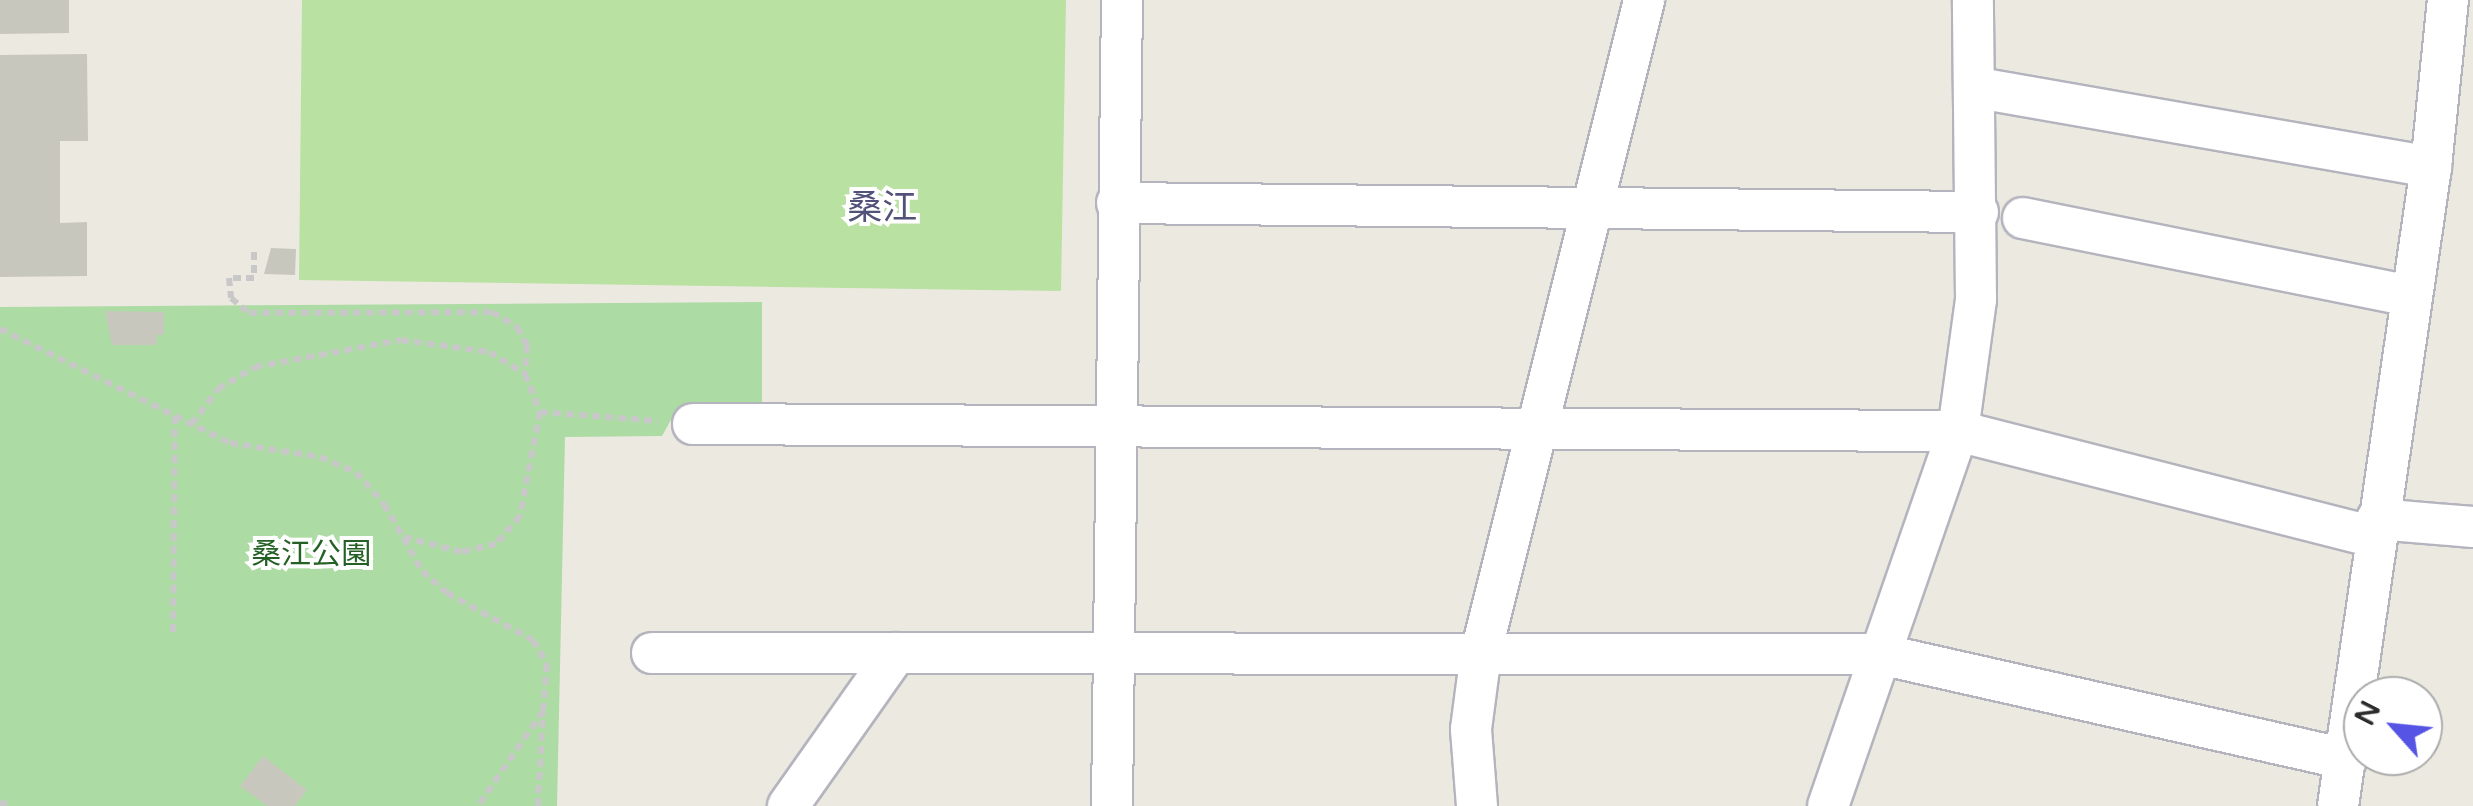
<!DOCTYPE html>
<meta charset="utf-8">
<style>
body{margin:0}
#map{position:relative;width:2473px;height:806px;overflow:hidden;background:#ece9e0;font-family:"Varela Round","Noto Sans JP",sans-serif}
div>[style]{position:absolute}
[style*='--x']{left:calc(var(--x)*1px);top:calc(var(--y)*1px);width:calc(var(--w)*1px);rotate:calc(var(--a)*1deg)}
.green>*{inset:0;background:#acdba4}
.pitch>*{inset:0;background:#b9e1a1}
.building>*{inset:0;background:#c8c7be}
.path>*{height:6px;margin-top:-3px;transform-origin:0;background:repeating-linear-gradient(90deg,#c8c8c8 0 8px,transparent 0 13px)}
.roads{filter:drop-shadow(2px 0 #b4b4be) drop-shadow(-2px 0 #b4b4be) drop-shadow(0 2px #b4b4be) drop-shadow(0 -2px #b4b4be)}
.street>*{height:40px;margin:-20px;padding:0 20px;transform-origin:20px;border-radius:20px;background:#fff}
span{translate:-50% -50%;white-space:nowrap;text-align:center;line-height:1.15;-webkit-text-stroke:8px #fff;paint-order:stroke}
.park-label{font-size:30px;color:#256124}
.quarter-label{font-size:35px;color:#525178}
.north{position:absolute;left:2343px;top:676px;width:100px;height:100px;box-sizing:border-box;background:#fff;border:2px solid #ababab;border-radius:50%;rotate:297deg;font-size:28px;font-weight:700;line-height:40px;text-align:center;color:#2c2c2c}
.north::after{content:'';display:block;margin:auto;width:35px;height:45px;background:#5554e5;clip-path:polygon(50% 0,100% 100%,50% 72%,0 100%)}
</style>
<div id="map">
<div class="green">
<i style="clip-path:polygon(762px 302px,762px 407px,677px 409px,662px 436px,565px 437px,557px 806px,0 806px,0 307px)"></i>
</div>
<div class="pitch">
<i style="clip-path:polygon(302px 0,1066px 0,1061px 291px,299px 280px)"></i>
</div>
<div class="building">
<i style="clip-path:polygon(0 0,69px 0,69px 33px,0 34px)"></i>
<i style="clip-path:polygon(87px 54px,88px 141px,60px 141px,60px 223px,87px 222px,87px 276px,0 277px,0 55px)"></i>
<i style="clip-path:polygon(271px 248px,296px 249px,295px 275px,264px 274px)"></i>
<i style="clip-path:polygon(105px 311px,164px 312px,164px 335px,157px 335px,157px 345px,112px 345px)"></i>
<i style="clip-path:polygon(263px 756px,307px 790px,295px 806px,267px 806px,240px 786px)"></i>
</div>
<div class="path">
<i style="--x:254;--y:252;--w:26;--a:90"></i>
<i style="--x:254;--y:278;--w:25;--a:180"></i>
<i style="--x:229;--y:278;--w:20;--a:84"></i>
<i style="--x:231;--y:298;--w:23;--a:40"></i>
<i style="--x:249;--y:313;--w:243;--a:-0.2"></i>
<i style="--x:492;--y:312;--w:29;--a:31"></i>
<i style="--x:517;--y:327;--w:21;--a:61"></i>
<i style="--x:527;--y:345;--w:29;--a:94"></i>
<i style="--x:0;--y:329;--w:257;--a:26.4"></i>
<i style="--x:230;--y:443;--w:91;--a:8.8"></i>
<i style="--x:320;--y:457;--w:39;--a:23"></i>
<i style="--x:356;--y:472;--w:43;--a:48.8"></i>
<i style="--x:384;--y:504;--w:77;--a:60.4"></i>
<i style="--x:422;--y:571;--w:33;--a:41"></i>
<i style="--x:447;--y:593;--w:98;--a:28.7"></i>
<i style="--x:533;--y:640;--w:28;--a:60"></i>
<i style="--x:547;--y:664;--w:47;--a:94.9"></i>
<i style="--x:543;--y:711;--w:115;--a:124.4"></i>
<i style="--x:540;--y:412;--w:118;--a:4.4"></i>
<i style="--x:192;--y:424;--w:44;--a:-53.4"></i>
<i style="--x:218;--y:389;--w:43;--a:-30.7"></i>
<i style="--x:255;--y:367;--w:148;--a:-10.5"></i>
<i style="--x:401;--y:340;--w:89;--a:7.8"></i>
<i style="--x:489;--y:352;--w:42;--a:31.4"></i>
<i style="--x:525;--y:374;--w:41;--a:68.5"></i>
<i style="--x:540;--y:412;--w:106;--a:100.9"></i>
<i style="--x:520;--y:516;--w:37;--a:131"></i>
<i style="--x:496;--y:544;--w:35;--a:167"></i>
<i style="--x:462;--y:552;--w:64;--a:-165.5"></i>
<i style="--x:173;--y:632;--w:217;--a:-89.5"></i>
<i style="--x:0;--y:802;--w:11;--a:22"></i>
<i style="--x:538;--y:806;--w:94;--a:-87"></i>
</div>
<div class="roads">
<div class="street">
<i style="--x:1978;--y:88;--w:460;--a:9.9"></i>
<i style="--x:1117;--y:203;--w:861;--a:0.6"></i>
<i style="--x:2023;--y:218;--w:396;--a:11.4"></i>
<i style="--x:693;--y:424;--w:1265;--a:0.32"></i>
<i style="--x:1958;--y:431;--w:429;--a:14.3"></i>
<i style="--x:2377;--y:519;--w:96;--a:4.8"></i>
<i style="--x:652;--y:653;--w:1228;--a:0.05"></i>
<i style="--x:1880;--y:654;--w:478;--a:12.7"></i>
<i style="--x:788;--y:806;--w:187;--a:-54.8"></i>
<i style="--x:1112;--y:806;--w:806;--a:-89.29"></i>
<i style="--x:1477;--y:806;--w:77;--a:-94.5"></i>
<i style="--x:1471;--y:729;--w:77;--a:-82.5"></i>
<i style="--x:1481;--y:653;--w:673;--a:-75.98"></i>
<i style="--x:1828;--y:806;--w:397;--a:-70.9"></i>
<i style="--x:1958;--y:431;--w:133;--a:-82.2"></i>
<i style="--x:1976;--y:299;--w:299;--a:-90.6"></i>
<i style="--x:2338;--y:806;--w:646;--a:-81.72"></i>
<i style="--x:2431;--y:167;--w:168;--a:-84.2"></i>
</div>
</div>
<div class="park-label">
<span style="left:311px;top:555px">桑江公園</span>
</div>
<div class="quarter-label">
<span style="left:882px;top:208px">桑江</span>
</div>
<div class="north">N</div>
</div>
